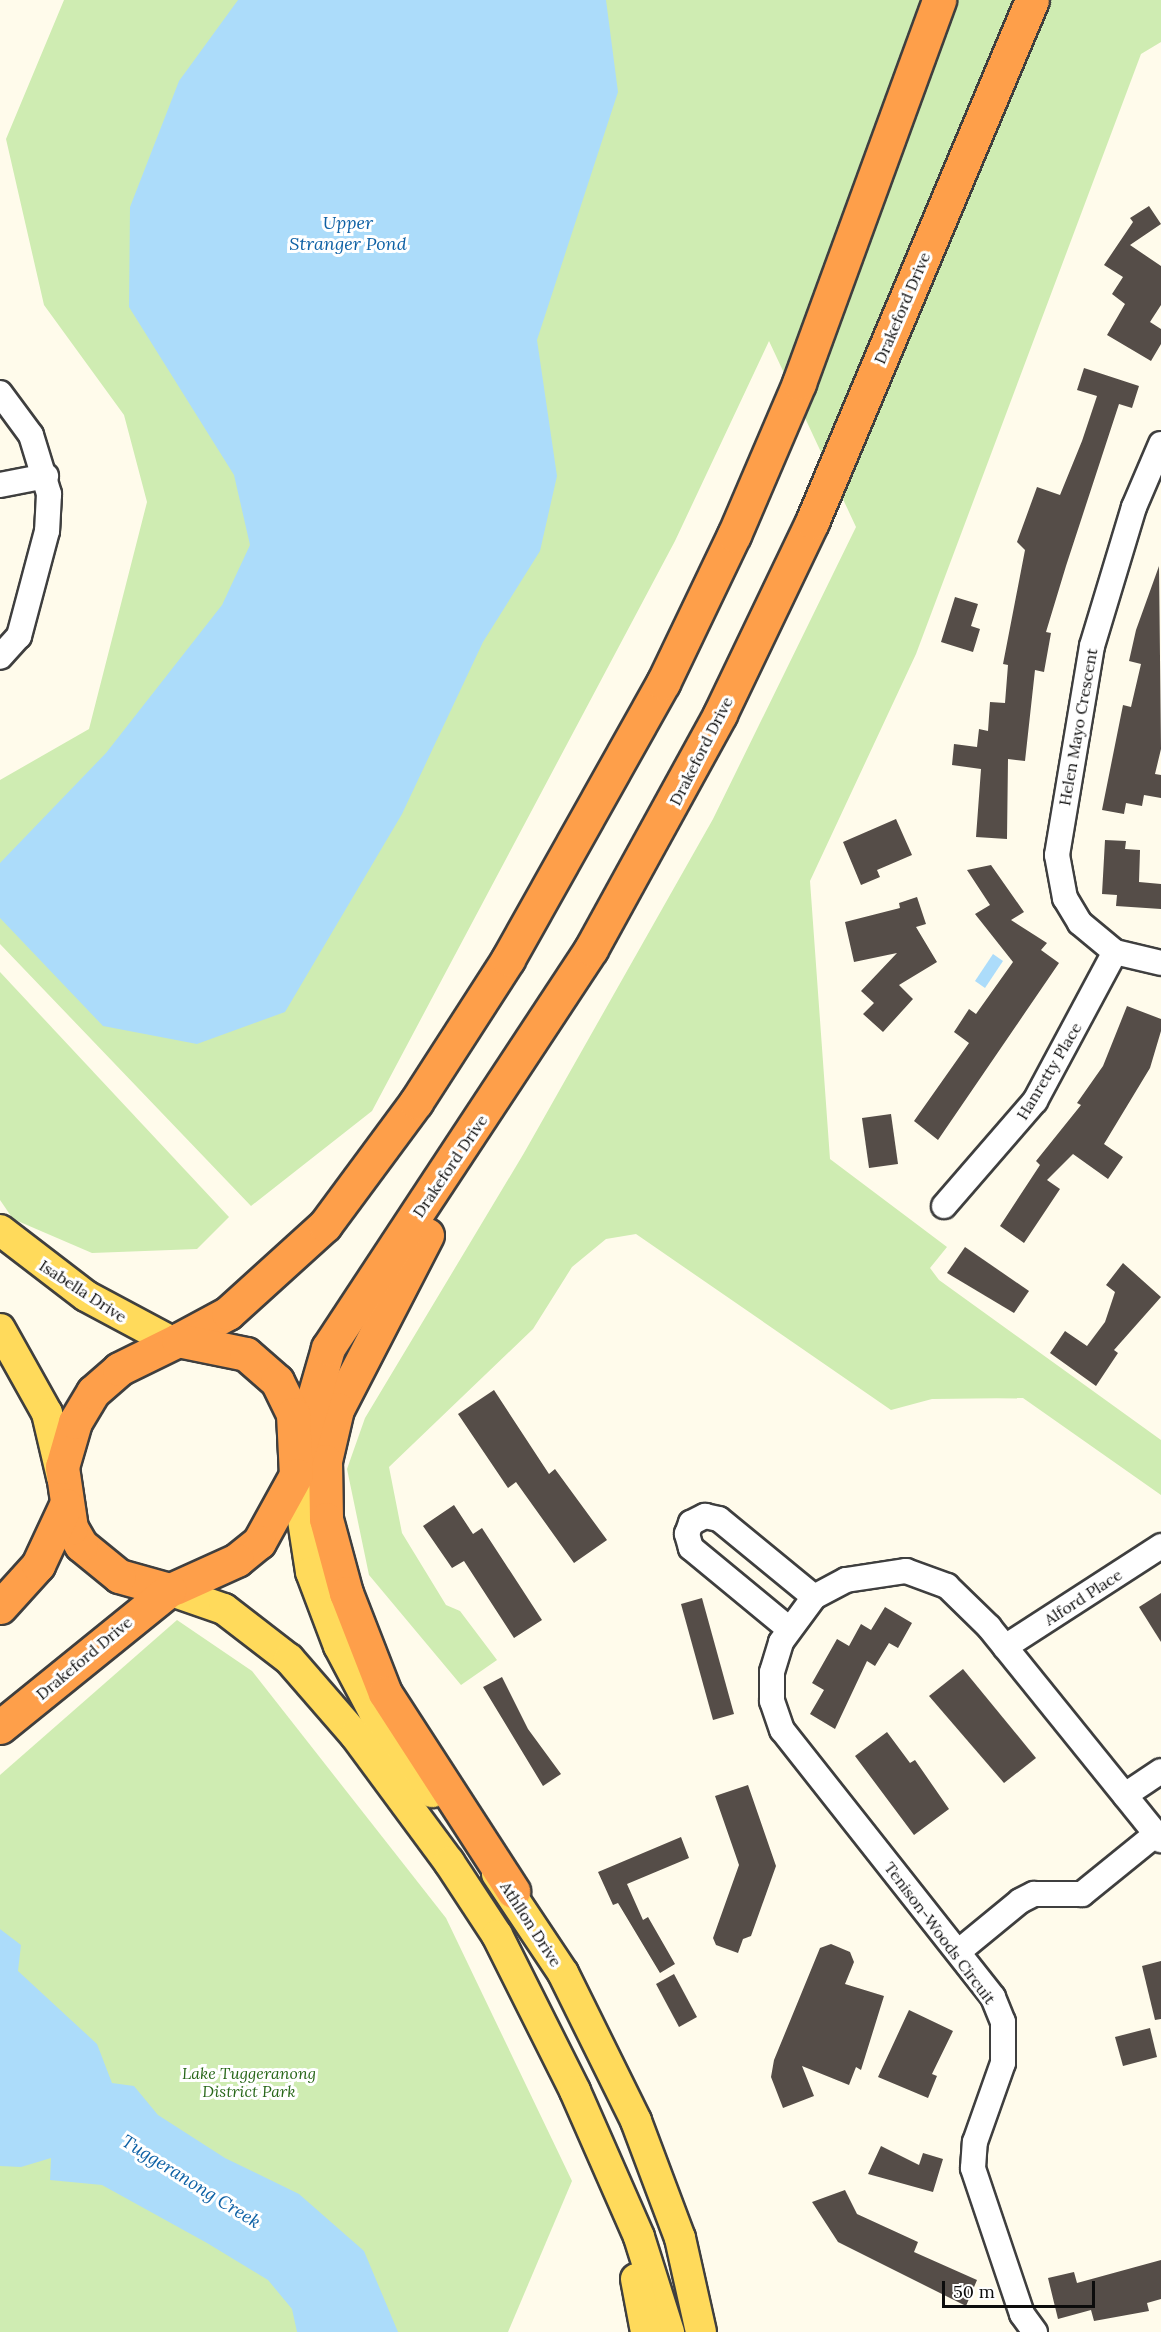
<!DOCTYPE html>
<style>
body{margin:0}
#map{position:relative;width:1161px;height:2332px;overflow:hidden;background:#fffbeb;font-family:Lora,serif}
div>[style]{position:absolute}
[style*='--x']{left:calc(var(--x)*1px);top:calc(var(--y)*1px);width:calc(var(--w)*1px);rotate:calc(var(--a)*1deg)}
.green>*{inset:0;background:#cfecb2}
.water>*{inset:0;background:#acdcfa}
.building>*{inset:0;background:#554d48}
.roads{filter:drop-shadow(2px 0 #3f3f3f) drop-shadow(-2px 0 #3f3f3f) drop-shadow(0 2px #3f3f3f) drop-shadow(0 -2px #3f3f3f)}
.minor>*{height:24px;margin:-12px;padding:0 12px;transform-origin:12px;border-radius:12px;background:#fff}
.major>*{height:30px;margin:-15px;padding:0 15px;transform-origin:15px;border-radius:15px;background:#ffda5b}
.highway>*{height:33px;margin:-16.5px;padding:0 16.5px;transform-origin:16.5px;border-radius:16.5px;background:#fe9f4a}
span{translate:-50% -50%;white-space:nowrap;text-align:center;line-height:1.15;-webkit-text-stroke:6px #fff;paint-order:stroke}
.street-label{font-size:16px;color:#0c0c0c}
.park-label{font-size:16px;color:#286719;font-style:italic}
.water-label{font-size:18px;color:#0e61a5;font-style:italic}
.scale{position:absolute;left:942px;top:2281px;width:153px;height:27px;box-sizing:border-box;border:3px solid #0c0c0c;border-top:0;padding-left:8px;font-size:18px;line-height:21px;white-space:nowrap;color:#0c0c0c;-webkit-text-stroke:4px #fff;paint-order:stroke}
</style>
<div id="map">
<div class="green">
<i style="clip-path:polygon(64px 0,1161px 0,1161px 42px,1141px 54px,916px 654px,810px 881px,830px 1159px,947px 1247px,930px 1268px,939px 1280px,1161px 1440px,1161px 1495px,1023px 1398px,932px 1399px,891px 1410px,636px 1234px,606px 1239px,572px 1267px,533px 1329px,389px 1467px,402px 1533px,446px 1605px,460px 1611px,497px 1660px,461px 1685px,369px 1575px,347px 1469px,365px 1418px,524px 1153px,713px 819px,856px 527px,769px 341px,675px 541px,372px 1111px,251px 1206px,0 944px,0 780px,89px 729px,147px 502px,124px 415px,44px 305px,6px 139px)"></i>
<i style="clip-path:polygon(0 972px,229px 1217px,197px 1249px,92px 1253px,13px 1219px,0 1200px)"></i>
<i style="clip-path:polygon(177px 1620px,252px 1671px,446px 1918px,572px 2181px,508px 2332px,0 2332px,0 1775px)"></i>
</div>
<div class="water">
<i style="clip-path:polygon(238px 0,606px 0,618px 92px,537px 340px,557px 476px,540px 551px,483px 642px,402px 814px,285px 1012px,197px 1044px,103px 1026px,0 918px,0 863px,106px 753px,222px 605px,250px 545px,234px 475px,129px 307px,130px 207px,179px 81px)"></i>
<i style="clip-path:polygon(993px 954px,1003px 961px,985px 988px,975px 981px)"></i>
<i style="clip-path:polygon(0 1929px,21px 1945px,18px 1971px,97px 2044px,112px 2083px,134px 2086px,158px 2115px,225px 2158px,299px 2194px,364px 2251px,398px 2332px,297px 2332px,292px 2309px,268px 2280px,207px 2243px,102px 2185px,50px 2180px,51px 2158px,21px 2167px,0 2166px)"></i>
</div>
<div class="building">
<i style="clip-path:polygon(1149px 206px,1161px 224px,1130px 245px,1161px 266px,1161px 305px,1150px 322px,1161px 329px,1161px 344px,1151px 361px,1107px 335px,1125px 304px,1112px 294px,1123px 277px,1104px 265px,1133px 222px,1130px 218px)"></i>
<i style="clip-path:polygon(1084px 368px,1139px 386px,1132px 408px,1119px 404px,1066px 566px,1046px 632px,1051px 633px,1044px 672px,1035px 670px,1025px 761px,1008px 759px,1007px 839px,976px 837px,981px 769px,952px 765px,954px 744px,977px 747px,979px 729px,988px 731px,990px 702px,1005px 703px,1008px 665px,1003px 664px,1025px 550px,1017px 542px,1037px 487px,1060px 495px,1082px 441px,1097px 396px,1077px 390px)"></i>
<i style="clip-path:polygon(1159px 566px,1161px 749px,1155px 774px,1161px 775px,1161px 798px,1144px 795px,1142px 806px,1126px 803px,1124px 814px,1102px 810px,1123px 705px,1131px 707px,1141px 664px,1129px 661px,1136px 630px)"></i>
<i style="clip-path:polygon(955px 597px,978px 604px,971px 626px,980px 629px,973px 652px,941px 642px)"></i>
<i style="clip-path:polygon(896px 819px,912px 855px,877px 870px,880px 877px,861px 885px,843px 842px)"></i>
<i style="clip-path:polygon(1105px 840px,1126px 841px,1125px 849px,1140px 850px,1139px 882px,1161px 884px,1161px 909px,1116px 906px,1117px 895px,1102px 894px)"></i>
<i style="clip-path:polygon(991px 865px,1024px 912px,1011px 920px,1047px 943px,1041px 950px,1059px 963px,938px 1140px,914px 1121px,969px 1043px,954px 1032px,969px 1009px,976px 1014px,1013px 962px,975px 914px,990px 905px,967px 870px)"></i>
<i style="clip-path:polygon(917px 897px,926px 924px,916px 927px,937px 962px,899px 985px,913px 999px,883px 1032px,863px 1014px,874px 1003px,861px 991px,897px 953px,854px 962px,845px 922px,900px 908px,899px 903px)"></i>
<i style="clip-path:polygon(1127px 1006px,1161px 1019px,1161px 1031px,1150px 1068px,1104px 1144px,1123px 1157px,1108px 1179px,1073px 1154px,1047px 1180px,1060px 1189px,1024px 1243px,1000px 1226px,1040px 1165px,1036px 1161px,1081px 1105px,1077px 1103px,1103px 1066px)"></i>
<i style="clip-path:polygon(891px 1114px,898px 1164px,869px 1168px,862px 1118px)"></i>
<i style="clip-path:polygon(965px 1247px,1029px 1291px,1014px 1313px,947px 1273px)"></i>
<i style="clip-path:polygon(1123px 1263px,1161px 1297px,1114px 1350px,1118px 1353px,1096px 1386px,1050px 1353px,1065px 1331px,1087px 1346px,1105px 1322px,1115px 1292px,1106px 1285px)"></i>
<i style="clip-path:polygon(494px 1390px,549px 1474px,555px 1469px,607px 1540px,574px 1563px,516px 1482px,508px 1488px,458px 1414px)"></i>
<i style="clip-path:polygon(454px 1505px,473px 1534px,482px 1528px,542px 1620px,514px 1638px,464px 1561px,452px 1568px,423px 1526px)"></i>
<i style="clip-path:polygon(1161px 1593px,1161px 1642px,1139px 1607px)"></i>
<i style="clip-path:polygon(702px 1598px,734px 1714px,713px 1720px,681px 1604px)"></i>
<i style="clip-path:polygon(885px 1607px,912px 1623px,898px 1648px,889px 1643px,875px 1666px,867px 1661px,835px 1729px,810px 1714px,824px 1690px,812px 1683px,837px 1639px,849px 1646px,861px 1624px,871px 1630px)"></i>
<i style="clip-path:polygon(963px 1669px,1036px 1758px,1004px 1783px,929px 1696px)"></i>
<i style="clip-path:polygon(502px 1677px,528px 1729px,561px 1774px,543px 1786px,483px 1687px)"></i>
<i style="clip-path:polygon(887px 1732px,910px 1763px,915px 1760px,949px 1809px,914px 1835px,855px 1756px)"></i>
<i style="clip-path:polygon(748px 1785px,776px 1866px,751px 1936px,743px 1939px,738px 1953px,716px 1945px,713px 1938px,739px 1865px,715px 1796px)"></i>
<i style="clip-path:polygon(681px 1837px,689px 1858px,627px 1884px,643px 1920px,648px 1917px,675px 1964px,660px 1973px,618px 1903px,613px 1905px,598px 1872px)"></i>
<i style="clip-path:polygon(831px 1944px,850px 1952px,854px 1962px,845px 1984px,884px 1996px,861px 2070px,856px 2067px,849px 2085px,802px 2066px,814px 2096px,783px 2108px,771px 2077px,774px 2060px,820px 1948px)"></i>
<i style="clip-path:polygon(1161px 1961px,1161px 2019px,1155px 2020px,1142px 1966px)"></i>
<i style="clip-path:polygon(674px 1974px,697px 2017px,679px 2027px,656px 1984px)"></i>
<i style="clip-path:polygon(909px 2010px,953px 2031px,932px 2074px,937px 2076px,928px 2098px,878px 2077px)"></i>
<i style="clip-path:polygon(1150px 2028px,1157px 2057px,1123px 2066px,1115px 2037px)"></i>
<i style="clip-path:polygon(881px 2146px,919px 2165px,923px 2153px,943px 2159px,933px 2192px,868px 2174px)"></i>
<i style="clip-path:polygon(845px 2190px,857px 2214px,918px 2242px,914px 2252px,977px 2280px,966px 2306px,838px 2242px,812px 2202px)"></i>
<i style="clip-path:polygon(1161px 2260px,1161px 2299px,1147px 2303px,1149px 2311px,1094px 2321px,1091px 2310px,1058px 2319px,1048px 2278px,1074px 2272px,1077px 2283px)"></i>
</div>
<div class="roads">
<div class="minor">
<i style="--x:0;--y:393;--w:52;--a:53.6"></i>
<i style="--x:31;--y:435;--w:62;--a:73"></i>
<i style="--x:49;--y:494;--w:37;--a:93"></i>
<i style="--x:47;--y:531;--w:109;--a:104.9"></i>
<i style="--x:19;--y:636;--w:28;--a:132"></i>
<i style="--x:1161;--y:444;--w:69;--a:113.2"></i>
<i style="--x:1134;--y:507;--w:145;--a:106.8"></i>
<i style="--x:1092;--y:646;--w:212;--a:99.5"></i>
<i style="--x:1057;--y:855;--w:44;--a:79.5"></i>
<i style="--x:1065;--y:898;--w:29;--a:59"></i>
<i style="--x:1080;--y:923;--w:45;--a:39.6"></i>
<i style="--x:1115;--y:952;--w:47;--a:13.4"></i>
<i style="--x:0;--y:485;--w:47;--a:-11.1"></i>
<i style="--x:944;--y:1206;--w:139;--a:-49.1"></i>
<i style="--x:1035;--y:1101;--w:169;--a:-61.8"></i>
<i style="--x:788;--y:1628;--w:126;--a:-140.5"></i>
<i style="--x:691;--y:1548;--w:15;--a:-106"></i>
<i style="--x:687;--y:1534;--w:12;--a:-70"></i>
<i style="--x:691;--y:1523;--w:16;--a:-27"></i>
<i style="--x:705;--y:1516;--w:14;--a:12"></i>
<i style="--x:719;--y:1519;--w:123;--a:39.4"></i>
<i style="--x:1005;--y:1647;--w:186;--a:-32.9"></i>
<i style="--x:1125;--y:1795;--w:43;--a:-33.7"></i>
<i style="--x:958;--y:1952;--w:80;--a:-39.4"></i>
<i style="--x:1020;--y:1901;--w:16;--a:-27"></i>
<i style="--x:1034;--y:1894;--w:48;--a:0"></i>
<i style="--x:1082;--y:1894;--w:95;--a:-39"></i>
<i style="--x:1035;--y:2332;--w:22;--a:-126"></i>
<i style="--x:1022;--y:2314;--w:154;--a:-108.6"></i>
<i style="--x:973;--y:2168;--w:26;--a:-86"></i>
<i style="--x:975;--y:2142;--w:84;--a:-70.5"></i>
<i style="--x:1003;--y:2063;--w:41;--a:-90"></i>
<i style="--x:1003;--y:2022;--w:27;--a:-112"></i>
<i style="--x:993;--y:1997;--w:340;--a:-128.3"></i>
<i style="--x:782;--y:1730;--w:31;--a:-109"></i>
<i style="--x:772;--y:1701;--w:29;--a:-90"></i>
<i style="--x:772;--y:1672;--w:31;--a:-73"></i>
<i style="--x:781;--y:1642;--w:56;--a:-53.7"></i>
<i style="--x:814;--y:1597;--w:36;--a:-28"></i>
<i style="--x:846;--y:1580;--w:61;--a:-8.5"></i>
<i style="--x:906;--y:1571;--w:44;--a:20.1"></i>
<i style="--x:947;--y:1586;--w:59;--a:44.3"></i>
<i style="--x:989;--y:1627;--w:274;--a:51.1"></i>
</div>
<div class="major">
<i style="--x:0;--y:1230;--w:108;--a:37.5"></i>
<i style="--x:86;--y:1296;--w:98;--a:28.1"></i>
<i style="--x:0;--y:1329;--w:96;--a:60.8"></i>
<i style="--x:47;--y:1413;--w:66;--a:76.8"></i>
<i style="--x:296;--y:1475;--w:98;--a:81.2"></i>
<i style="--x:311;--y:1572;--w:79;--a:69.3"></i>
<i style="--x:339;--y:1646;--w:75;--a:62.1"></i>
<i style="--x:374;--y:1712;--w:99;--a:54.1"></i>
<i style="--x:169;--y:1590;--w:58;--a:19.1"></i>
<i style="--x:224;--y:1609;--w:82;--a:37.6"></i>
<i style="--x:289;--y:1659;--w:101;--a:49"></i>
<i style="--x:355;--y:1735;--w:158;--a:53.5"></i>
<i style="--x:449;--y:1862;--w:87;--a:56.7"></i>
<i style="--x:497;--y:1935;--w:174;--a:63.4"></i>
<i style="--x:575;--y:2091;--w:159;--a:66.3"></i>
<i style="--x:639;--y:2237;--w:100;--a:72.5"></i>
<i style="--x:497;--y:1874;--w:119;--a:56.3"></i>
<i style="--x:563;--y:1973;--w:165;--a:63.7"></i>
<i style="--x:636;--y:2121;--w:125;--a:69.4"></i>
<i style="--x:680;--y:2238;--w:96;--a:77.4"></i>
<i style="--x:636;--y:2279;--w:54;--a:79.3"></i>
</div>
<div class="highway">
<i style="--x:427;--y:1235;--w:196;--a:117.3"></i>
<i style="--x:337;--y:1409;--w:53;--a:103"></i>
<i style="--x:325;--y:1461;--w:58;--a:89"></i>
<i style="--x:326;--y:1519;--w:77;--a:74.9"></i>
<i style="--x:346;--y:1593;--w:107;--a:68.7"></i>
<i style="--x:385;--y:1693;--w:236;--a:57.1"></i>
<i style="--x:178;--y:1340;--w:57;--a:-28.4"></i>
<i style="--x:228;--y:1313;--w:131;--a:-42.2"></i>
<i style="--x:325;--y:1225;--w:153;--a:-53.5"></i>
<i style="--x:416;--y:1102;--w:170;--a:-57.2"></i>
<i style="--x:508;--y:959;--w:317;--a:-60.7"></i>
<i style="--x:663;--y:683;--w:164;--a:-64.4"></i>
<i style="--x:734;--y:535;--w:165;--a:-66.8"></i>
<i style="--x:799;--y:383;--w:408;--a:-69.9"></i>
<i style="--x:296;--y:1459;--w:116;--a:-73.9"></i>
<i style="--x:328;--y:1348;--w:478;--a:-56.6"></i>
<i style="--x:591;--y:949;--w:268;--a:-61.2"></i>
<i style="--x:720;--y:714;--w:213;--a:-64.4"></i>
<i style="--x:812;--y:522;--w:566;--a:-67.15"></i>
<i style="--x:169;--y:1590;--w:52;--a:-164.4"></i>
<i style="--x:119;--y:1576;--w:49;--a:-140.8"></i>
<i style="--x:81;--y:1545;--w:20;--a:-120"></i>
<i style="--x:71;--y:1528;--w:62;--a:-98.4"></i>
<i style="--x:62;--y:1467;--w:47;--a:-73.9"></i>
<i style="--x:75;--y:1422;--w:35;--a:-59"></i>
<i style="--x:93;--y:1392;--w:35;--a:-41"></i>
<i style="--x:119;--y:1369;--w:66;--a:-26.2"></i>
<i style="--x:178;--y:1340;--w:69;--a:11.6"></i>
<i style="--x:246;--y:1354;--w:41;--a:41.1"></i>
<i style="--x:277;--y:1381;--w:37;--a:64"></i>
<i style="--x:293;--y:1414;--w:61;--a:87.2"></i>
<i style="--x:296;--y:1475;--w:77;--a:118.9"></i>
<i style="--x:259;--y:1542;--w:28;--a:141"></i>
<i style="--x:237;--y:1560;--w:68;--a:155.7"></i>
<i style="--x:0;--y:1607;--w:57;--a:-47.9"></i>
<i style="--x:38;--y:1565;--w:66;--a:-65"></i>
<i style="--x:0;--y:1727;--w:218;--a:-39"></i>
</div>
</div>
<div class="street-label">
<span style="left:902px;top:308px;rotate:-67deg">Drakeford Drive</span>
<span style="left:1078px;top:727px;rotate:-80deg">Helen Mayo Crescent</span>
<span style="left:701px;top:751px;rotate:-63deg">Drakeford Drive</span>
<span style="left:1049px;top:1071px;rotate:-59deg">Hanretty Place</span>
<span style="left:450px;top:1166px;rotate:-56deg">Drakeford Drive</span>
<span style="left:83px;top:1291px;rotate:33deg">Isabella Drive</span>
<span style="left:1083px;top:1597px;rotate:-33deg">Alford Place</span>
<span style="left:84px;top:1658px;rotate:-40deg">Drakeford Drive</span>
<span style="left:531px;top:1924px;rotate:57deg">Athllon Drive</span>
<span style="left:940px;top:1933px;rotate:53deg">Tenison-Woods Circuit</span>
</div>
<div class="park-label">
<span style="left:249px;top:2082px">Lake Tuggeranong<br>District Park</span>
</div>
<div class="water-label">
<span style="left:348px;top:234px">Upper<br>Stranger Pond</span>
<span style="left:191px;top:2182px;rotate:32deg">Tuggeranong Creek</span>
</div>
<div class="scale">50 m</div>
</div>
